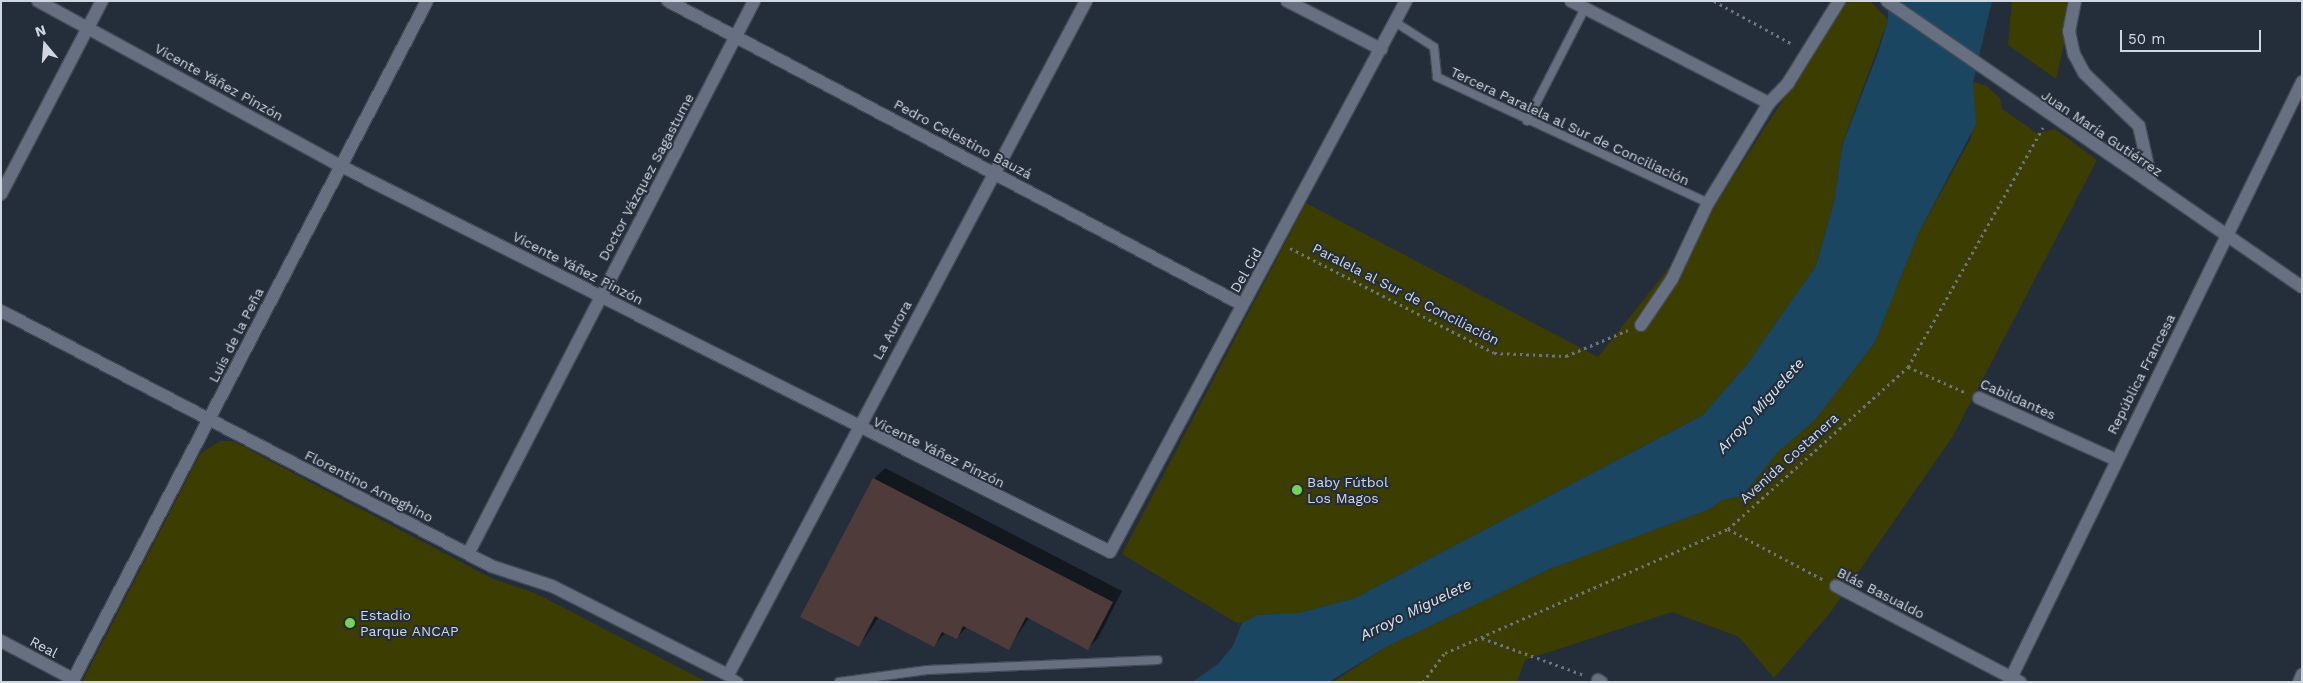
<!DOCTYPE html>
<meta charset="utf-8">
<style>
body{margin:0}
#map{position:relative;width:2303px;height:683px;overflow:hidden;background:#242d3a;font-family:"Work Sans",sans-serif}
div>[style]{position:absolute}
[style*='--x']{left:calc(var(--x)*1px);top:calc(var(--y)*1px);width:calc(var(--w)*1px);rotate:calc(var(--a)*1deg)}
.green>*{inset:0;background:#3c3d00}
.water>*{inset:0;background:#1b4661}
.shadow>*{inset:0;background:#0007}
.building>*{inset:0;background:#4f3c3a}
.path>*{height:3px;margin-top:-1.5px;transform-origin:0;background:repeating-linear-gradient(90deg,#6d7480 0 2.5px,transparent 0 6.5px)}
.roads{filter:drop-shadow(1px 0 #444b56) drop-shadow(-1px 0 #444b56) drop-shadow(0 1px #444b56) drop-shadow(0 -1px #444b56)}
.lane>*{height:8px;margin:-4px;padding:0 4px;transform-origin:4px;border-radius:4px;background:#667080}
.street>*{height:12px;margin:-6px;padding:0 6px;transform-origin:6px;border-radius:6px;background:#667080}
.dots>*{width:14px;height:14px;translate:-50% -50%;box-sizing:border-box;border:2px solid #242d3a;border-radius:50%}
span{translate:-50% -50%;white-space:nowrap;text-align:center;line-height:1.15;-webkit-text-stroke:4px #242d3a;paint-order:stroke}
.street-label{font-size:14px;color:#d1d7e0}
.poi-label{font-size:14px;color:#d1d7e0}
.left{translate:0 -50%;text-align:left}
.water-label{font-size:15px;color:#d4e7f6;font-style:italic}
.frame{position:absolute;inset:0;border:2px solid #d1d7e0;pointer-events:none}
.north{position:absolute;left:20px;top:20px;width:50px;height:50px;-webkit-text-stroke:4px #242d3a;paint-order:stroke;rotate:342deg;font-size:14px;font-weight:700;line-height:20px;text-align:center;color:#d1d7e0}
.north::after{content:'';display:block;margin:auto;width:18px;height:22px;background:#d1d7e0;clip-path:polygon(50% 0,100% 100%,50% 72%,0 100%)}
.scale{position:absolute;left:2120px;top:30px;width:141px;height:22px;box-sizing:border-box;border:2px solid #d1d7e0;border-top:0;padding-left:6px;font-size:15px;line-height:18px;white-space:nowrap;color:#d1d7e0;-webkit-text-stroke:4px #242d3a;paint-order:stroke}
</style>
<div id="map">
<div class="green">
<i style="clip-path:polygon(1847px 1px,1870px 1px,1888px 20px,1843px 142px,1834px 202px,1816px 266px,1748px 363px,1703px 415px,1355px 598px,1299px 613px,1258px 615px,1242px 623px,1235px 622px,1122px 554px,1306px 203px,1598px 357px,1698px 231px)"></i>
<i style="clip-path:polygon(2012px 1px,2074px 1px,2056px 79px,2008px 45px)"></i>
<i style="clip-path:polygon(1973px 82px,1987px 86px,2000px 98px,2002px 109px,2037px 133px,2055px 129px,2097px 160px,1953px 436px,1830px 613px,1774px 678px,1739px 637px,1672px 612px,1525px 660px,1517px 682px,1333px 682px,1386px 647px,1550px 569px,1710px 509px,1722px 500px,1742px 496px,1778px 452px,1815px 420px,1875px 342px,1918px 234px,1971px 138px)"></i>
<i style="clip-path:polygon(220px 441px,233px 441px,491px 578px,535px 593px,707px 682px,82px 682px,200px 454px)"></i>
</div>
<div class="water">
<i style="clip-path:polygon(1888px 1px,1992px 1px,1973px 82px,1976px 124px,1918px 234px,1875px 342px,1815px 420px,1778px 452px,1742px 496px,1722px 500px,1710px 509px,1550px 569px,1386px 647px,1329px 682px,1192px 682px,1218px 664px,1233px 646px,1242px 623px,1257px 615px,1299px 613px,1355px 598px,1703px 415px,1748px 363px,1816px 266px,1834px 202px,1843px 143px,1878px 53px,1888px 20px)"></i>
</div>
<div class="shadow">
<i style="clip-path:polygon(885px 468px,1122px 591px,1098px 638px,1088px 648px,1029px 618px,1009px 648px,967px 627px,956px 638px,946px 632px,934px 645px,879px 617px,859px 646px,802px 617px,874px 479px)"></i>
</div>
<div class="building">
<i style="clip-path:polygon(873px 478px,1113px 602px,1088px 650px,1026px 617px,1009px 650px,963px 626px,957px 639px,942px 632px,934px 647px,875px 616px,859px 647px,800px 617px)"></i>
</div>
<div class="path">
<i style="--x:1714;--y:1;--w:91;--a:28.8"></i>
<i style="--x:1290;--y:248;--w:229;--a:27.2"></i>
<i style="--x:1494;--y:353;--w:72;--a:2.4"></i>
<i style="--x:1566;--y:356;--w:67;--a:-22.8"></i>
<i style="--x:1908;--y:367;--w:64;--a:23.8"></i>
<i style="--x:1728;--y:529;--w:109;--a:28"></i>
<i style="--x:1482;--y:638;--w:109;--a:19.9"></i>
<i style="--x:1423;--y:682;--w:36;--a:-53"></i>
<i style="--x:1445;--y:653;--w:309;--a:-23.7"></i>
<i style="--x:1728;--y:529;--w:242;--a:-42"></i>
<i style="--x:1908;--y:367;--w:275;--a:-60.6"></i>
</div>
<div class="roads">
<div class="lane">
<i style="--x:1395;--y:22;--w:46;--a:32.7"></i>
<i style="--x:1434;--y:47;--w:30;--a:84"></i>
<i style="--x:1437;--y:77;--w:299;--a:24.9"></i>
<i style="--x:1527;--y:121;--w:127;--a:-62.8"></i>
<i style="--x:728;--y:675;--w:13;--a:32"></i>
<i style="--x:839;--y:682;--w:89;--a:-7.8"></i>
<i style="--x:927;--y:670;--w:231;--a:-2.5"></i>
</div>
<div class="street">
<i style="--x:38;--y:1;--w:345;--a:28.6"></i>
<i style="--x:341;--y:166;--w:860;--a:26.65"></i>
<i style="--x:1110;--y:552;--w:625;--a:-61.76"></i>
<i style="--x:668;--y:1;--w:650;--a:27.87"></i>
<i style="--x:1287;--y:1;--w:106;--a:27.1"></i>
<i style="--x:1571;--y:1;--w:223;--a:27.3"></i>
<i style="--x:1887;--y:1;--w:504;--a:34.57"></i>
<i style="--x:2075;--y:1;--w:31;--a:101"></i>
<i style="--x:2069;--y:31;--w:24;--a:78"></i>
<i style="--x:2074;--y:54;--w:21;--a:62"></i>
<i style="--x:2084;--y:73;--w:76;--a:43.9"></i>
<i style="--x:2139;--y:126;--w:59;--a:77.4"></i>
<i style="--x:1;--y:194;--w:218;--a:-62.4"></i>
<i style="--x:1;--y:311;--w:552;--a:27.49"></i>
<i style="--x:491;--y:566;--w:64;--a:18.2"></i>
<i style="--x:552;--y:586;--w:197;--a:26.8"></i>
<i style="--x:728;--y:675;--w:763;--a:-62.02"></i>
<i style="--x:1641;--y:325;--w:55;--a:-56"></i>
<i style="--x:1672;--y:279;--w:84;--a:-64.7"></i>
<i style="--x:1708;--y:203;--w:117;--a:-58.6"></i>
<i style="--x:1769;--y:103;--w:28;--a:-46"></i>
<i style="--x:1788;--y:83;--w:97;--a:-58.1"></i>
<i style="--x:1979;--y:398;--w:148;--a:24.3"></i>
<i style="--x:468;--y:554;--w:623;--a:-62.65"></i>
<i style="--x:1836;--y:586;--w:208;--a:27.6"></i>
<i style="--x:1;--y:641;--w:81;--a:27.8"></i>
<i style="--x:1598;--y:680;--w:4;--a:34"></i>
<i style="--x:72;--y:682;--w:768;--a:-62.47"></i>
<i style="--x:2009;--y:682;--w:668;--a:-63.97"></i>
<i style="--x:2299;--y:682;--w:8;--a:-67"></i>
</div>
</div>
<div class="dots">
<i style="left:1297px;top:490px;background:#77d259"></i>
<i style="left:350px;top:623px;background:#77d259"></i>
</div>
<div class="street-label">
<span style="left:219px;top:82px;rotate:29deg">Vicente Yáñez Pinzón</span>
<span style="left:1570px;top:126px;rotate:25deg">Tercera Paralela al Sur de Conciliación</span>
<span style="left:2102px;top:133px;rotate:34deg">Juan María Gutiérrez</span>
<span style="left:963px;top:139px;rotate:28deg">Pedro Celestino Bauzá</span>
<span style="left:646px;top:177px;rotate:-62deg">Doctor Vázquez Sagastume</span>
<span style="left:578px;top:268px;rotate:27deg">Vicente Yáñez Pinzón</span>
<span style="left:1246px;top:270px;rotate:-60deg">Del Cid</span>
<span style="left:1406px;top:294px;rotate:27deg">Paralela al Sur de Conciliación</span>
<span style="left:892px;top:330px;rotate:-61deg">La Aurora</span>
<span style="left:236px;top:335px;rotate:-63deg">Luis de la Peña</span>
<span style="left:2141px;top:374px;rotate:-63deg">República Francesa</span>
<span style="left:2018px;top:399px;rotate:24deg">Cabildantes</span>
<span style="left:939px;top:452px;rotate:26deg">Vicente Yáñez Pinzón</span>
<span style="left:1789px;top:458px;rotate:-42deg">Avenida Costanera</span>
<span style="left:369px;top:486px;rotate:27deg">Florentino Ameghino</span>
<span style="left:1881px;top:593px;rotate:27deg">Blás Basualdo</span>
<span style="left:44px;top:647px;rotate:28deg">Real</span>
</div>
<div class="poi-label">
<span class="left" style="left:1307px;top:490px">Baby Fútbol<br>Los Magos</span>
<span class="left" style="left:360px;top:623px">Estadio<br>Parque ANCAP</span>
</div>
<div class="water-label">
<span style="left:1761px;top:406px;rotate:-48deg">Arroyo Miguelete</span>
<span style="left:1416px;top:610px;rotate:-26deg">Arroyo Miguelete</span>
</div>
<div class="frame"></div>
<div class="north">N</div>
<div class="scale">50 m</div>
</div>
